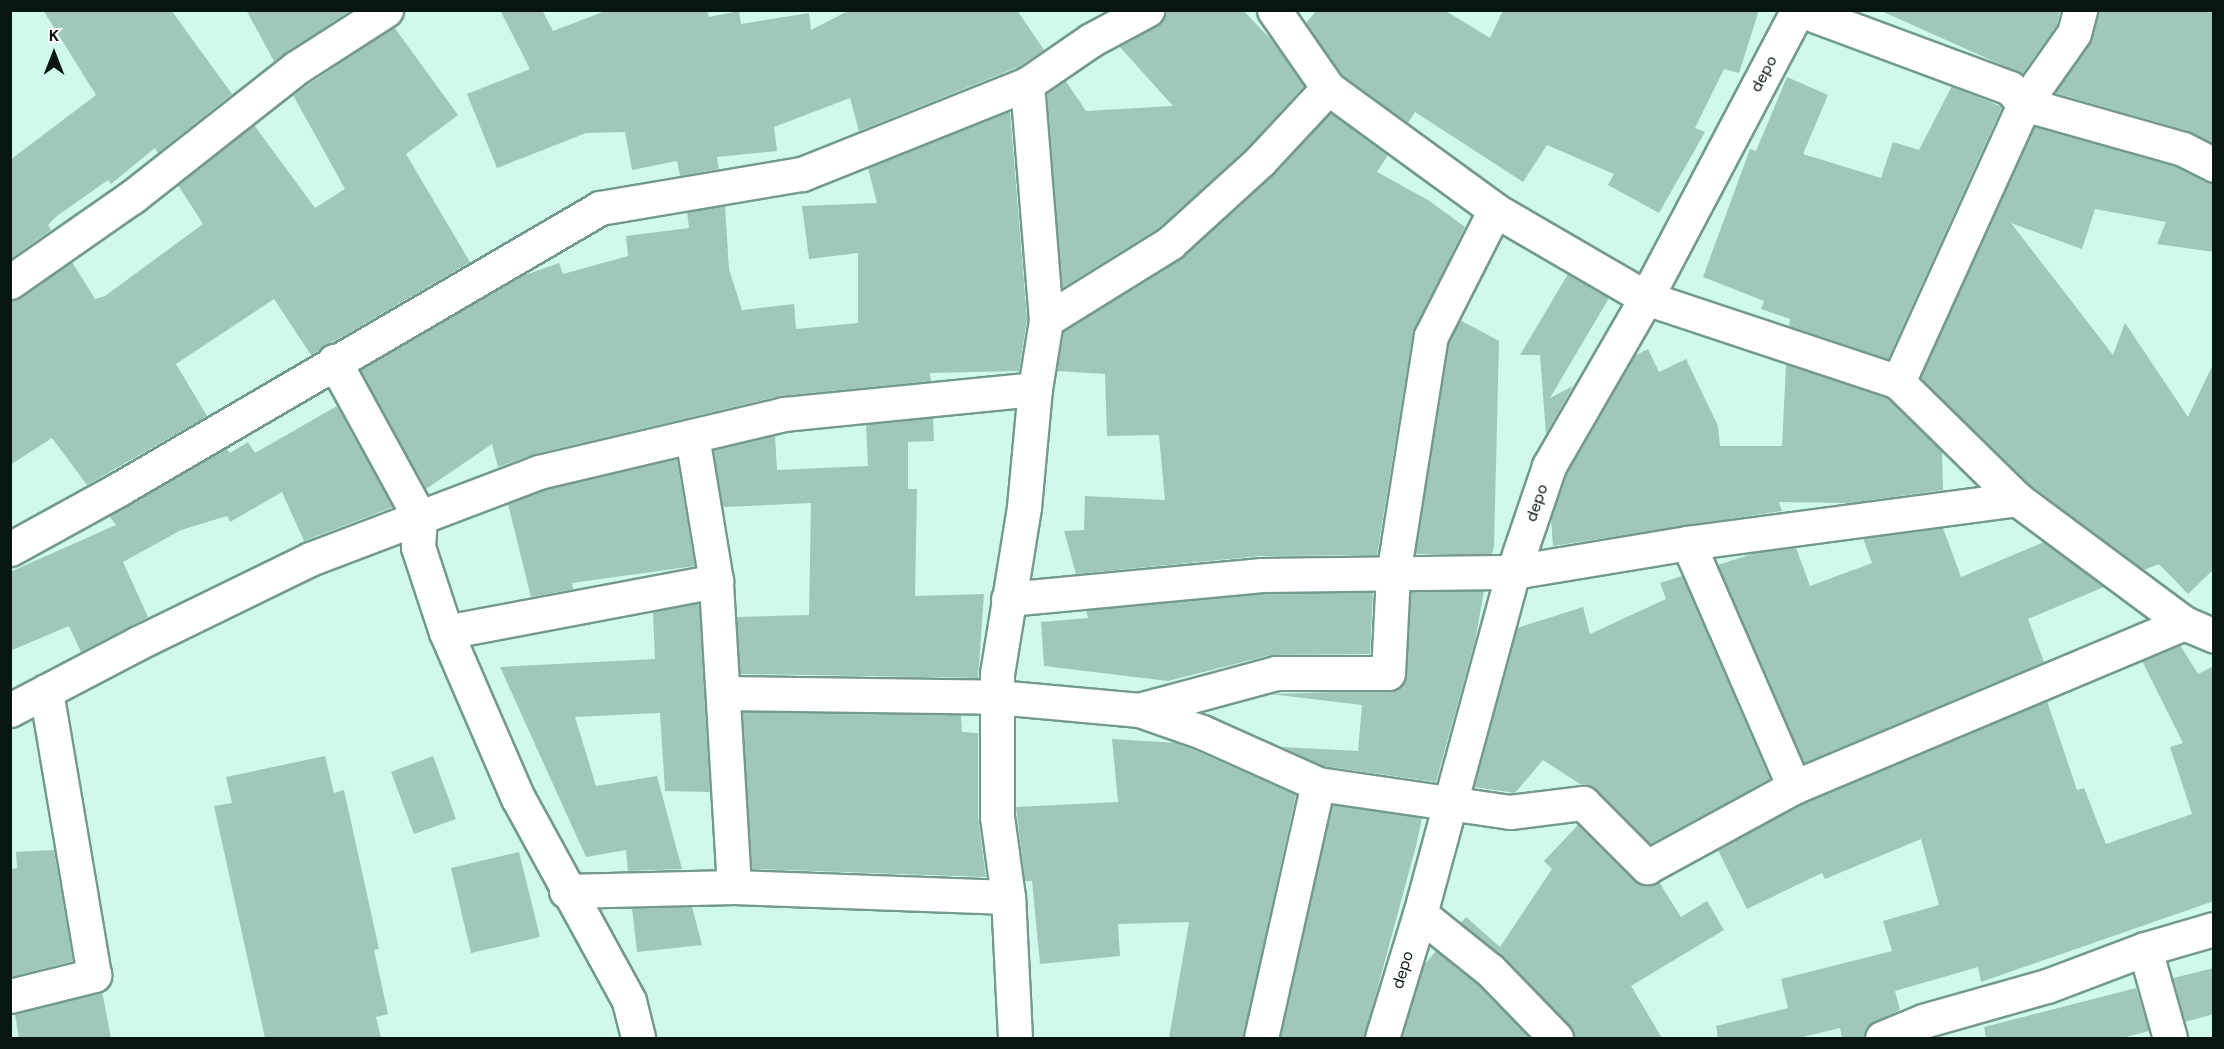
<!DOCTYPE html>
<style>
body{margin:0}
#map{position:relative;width:2224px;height:1049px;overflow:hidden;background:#cff9ea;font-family:"DM Sans",sans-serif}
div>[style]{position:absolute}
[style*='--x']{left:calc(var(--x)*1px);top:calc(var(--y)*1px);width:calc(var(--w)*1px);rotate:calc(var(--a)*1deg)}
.building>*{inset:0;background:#a0c8ba}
.roads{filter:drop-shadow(2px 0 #749a8d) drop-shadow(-2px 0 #749a8d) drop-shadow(0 2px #749a8d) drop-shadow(0 -2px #749a8d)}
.minor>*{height:33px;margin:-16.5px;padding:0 16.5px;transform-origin:16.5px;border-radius:16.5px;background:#fff}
span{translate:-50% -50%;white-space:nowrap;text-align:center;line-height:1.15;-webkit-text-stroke:6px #fff;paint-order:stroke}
.street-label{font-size:16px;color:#071612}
.frame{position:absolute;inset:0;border:12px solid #071612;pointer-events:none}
.north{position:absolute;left:24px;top:24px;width:60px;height:60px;-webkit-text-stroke:4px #fff;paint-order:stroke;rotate:0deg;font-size:16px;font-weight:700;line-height:24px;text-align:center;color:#071612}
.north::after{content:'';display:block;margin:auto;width:21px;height:27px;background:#071612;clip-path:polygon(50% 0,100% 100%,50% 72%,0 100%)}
</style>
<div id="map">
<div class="building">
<i style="clip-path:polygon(43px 10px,171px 10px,232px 94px,158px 153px,155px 148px,111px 184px,108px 180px,57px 216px,48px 225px,51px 230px,10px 259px,10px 160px,96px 95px)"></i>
<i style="clip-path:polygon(246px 10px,351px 10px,274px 61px)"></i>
<i style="clip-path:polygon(500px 10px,542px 10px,553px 31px,608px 10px,707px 10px,709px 17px,739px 11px,741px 24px,809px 13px,811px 30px,850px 10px,1017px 10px,1044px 50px,1018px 67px,859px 131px,850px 98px,774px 127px,777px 151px,717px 157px,719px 169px,680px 176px,677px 161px,632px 170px,625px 132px,586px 133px,497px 168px,467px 94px,530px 69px)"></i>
<i style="clip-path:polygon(1166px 10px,1243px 10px,1274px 43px,1304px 86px,1247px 148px,1159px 228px,1062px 288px,1047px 93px,1065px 80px,1086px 111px,1173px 106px,1119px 46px,1156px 26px)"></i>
<i style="clip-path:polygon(1317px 10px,1444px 10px,1490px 38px,1503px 10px,1759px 10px,1739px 73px,1724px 69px,1695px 128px,1705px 132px,1659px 213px,1608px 185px,1614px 174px,1547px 145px,1523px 182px,1415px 112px,1408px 123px,1342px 75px,1306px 23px)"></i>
<i style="clip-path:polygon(1879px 10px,2060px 10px,2057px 25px,2022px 74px)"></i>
<i style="clip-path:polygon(2098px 10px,2214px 10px,2214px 144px,2188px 131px,2055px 93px,2090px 43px)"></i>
<i style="clip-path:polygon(394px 27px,458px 115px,406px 154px,470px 262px,311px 355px,274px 299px,176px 364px,207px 416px,87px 485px,52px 438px,10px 465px,10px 301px,72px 262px,95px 299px,105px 296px,203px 224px,178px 185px,254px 125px,315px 208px,345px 189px,293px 95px)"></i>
<i style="clip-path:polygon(1787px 77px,1828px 95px,1803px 154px,1881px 178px,1893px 142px,1919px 150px,1952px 86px,2002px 107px,1888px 359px,1789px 326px,1790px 319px,1761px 309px,1764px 301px,1703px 277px,1750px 149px,1756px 151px)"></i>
<i style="clip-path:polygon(1010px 111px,1027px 319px,1019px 371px,930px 373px,931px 381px,780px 396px,535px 454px,498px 467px,492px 444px,426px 489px,360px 370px,519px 277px,559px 263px,563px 274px,628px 256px,626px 236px,689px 228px,687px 212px,725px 206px,729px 269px,742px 310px,794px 304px,796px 329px,858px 323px,858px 253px,809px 259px,802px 206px,877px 203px,868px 168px)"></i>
<i style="clip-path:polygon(1330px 113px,1388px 155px,1377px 172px,1428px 200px,1465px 227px,1413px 333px,1377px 555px,1260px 556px,1076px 574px,1064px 531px,1084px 530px,1085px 496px,1165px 500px,1159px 435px,1107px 436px,1105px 374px,1057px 371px,1063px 331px,1182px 257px,1273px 175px)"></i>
<i style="clip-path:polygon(2034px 126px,2176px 167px,2214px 184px,2214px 252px,2157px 244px,2166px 222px,2095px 209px,2082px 249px,2011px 223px,2113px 355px,2125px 323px,2188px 417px,2214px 362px,2214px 569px,2188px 594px,2159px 564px,2144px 570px,2031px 486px,1920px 378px)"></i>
<i style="clip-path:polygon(1568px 274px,1609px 298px,1550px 398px,1573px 386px,1546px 434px,1540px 355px,1520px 355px)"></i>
<i style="clip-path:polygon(1460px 320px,1499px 341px,1494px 547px,1492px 554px,1415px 554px,1449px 342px)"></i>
<i style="clip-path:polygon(1648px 349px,1659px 372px,1686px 359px,1718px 426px,1720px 446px,1782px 446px,1786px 364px,1888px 398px,1942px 452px,1943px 490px,1849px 503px,1779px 502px,1782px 511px,1553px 546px,1551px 517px,1566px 474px,1634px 356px)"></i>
<i style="clip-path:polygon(337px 406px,393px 507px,304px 541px,282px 492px,230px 522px,227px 516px,181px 530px,123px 562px,148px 617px,81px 652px,69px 626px,10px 651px,10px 572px,116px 525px,109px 516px,226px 448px,230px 453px,248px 442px,255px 453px)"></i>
<i style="clip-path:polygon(933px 418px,934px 441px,908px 442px,908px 489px,917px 489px,915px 596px,984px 594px,978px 678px,740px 674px,737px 617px,809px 615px,811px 503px,723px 507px,713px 450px,775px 435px,777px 470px,868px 466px,866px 425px)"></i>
<i style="clip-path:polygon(677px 459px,695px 566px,572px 583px,573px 589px,531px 597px,508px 504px,545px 490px)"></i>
<i style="clip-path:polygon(1943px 528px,1961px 577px,2044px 542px,2104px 587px,2028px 619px,2044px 662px,1804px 763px,1718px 565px,1758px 552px,1796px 548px,1810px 586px,1872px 563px,1863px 538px)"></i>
<i style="clip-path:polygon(1682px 576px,1770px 779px,1650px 844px,1596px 789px,1580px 784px,1543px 760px,1515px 793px,1474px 787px,1517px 628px,1583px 607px,1590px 634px,1666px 599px,1660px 583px)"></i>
<i style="clip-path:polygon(1484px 591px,1475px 641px,1436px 782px,1323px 766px,1282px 747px,1358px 751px,1362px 705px,1270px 694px,1397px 690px,1407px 674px,1411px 592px)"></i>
<i style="clip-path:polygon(1373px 592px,1370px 654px,1271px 655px,1168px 681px,1044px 666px,1041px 622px,1088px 618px,1086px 610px,1263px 594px)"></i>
<i style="clip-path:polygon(699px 603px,710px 792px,665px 791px,660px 713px,575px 717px,596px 786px,657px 776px,682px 869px,628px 871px,626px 850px,586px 857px,500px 667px,655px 659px,653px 612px)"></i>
<i style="clip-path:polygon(2180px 645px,2198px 674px,2214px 666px,2214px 901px,1981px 982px,1978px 967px,1895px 991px,1900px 1010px,1868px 1026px,1864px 1038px,1842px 1038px,1840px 1028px,1799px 1038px,1718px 1038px,1716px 1026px,1788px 1008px,1781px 979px,1892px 951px,1883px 921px,1939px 905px,1921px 839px,1825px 879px,1822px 873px,1747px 909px,1718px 850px,1802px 804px,2047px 701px,2077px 790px,2084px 788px,2106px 844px,2192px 814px,2170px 747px,2183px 743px,2142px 661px)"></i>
<i style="clip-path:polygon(742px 712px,961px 715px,962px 732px,978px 733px,978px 817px,986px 877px,752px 869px)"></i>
<i style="clip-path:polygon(1112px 739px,1178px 743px,1296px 795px,1243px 1038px,1169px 1038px,1189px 922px,1118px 924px,1120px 956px,1040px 964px,1032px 881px,1025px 881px,1016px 807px,1118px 802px)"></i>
<i style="clip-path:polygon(325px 756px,334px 793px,344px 790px,379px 949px,374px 950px,388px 1014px,376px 1017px,381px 1038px,265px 1038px,214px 806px,232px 803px,226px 777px)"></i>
<i style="clip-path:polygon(433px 756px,456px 819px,414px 834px,391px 772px)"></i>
<i style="clip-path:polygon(1332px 805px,1422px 818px,1416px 846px,1364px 1038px,1280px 1038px)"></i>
<i style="clip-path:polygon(1578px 825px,1634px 881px,1645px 886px,1659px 882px,1681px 917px,1707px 901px,1724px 930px,1631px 986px,1662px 1038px,1574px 1038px,1569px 1025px,1503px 957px,1461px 923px,1466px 917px,1500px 947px,1552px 869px,1544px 861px)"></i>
<i style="clip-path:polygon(54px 850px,73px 961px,10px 977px,10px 869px,17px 868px,16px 852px)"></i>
<i style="clip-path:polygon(519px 852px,540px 937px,471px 953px,451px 868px)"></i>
<i style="clip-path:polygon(692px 907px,702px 945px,637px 952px,632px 908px)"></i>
<i style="clip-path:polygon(1436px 951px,1477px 984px,1530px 1038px,1401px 1038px,1424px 965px)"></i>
<i style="clip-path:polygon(2214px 968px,2214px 1014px,2185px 1022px,2173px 978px)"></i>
<i style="clip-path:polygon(2136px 988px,2149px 1031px,2122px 1038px,1986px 1038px,1984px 1027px)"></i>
<i style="clip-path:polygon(102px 991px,111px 1038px,19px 1038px,15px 1014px)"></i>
</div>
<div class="roads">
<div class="minor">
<i style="--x:1274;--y:10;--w:95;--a:55.3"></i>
<i style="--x:1328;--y:88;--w:207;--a:36.1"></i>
<i style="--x:1495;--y:210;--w:175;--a:30.2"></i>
<i style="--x:1646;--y:298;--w:266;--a:18.4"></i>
<i style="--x:1898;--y:382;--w:167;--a:44.5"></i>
<i style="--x:2017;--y:499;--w:208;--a:36.6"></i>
<i style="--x:2184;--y:623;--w:33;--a:23"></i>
<i style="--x:1800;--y:10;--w:224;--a:20.4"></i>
<i style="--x:2010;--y:88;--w:21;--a:49"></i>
<i style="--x:2024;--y:104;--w:165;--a:15.8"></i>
<i style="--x:2183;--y:149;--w:35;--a:27"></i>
<i style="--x:10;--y:282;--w:149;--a:-34.9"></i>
<i style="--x:132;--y:197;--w:209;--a:-38.2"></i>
<i style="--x:296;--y:68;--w:107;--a:-32.8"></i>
<i style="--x:1046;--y:320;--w:146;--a:-31.8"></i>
<i style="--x:1170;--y:243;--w:122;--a:-42.3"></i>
<i style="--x:1260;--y:161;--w:100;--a:-47"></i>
<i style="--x:334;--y:361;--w:179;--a:61.3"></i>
<i style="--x:420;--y:518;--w:29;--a:94"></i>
<i style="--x:418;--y:547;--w:89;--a:71.8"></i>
<i style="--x:446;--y:632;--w:181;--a:66.6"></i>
<i style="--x:518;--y:798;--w:231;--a:61.3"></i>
<i style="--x:629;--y:1001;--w:38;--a:76"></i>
<i style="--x:1898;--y:382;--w:305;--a:-65.6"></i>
<i style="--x:2024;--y:104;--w:87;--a:-54.8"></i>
<i style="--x:2074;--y:33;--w:24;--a:-75"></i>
<i style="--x:1688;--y:543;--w:266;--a:66.5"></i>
<i style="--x:10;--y:549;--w:124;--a:-28.8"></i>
<i style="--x:119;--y:489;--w:557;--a:-30.29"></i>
<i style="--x:600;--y:208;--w:205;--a:-9.6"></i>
<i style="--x:802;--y:174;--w:242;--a:-21.8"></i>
<i style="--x:1027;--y:84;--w:78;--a:-34.5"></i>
<i style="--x:1091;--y:40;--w:64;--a:-28.2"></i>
<i style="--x:1008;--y:599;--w:255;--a:-5.4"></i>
<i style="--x:1262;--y:575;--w:251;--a:-0.7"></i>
<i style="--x:1513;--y:572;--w:177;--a:-9.4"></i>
<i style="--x:1688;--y:543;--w:332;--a:-7.6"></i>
<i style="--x:446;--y:632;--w:275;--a:-10.7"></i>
<i style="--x:724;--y:693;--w:273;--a:0.8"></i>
<i style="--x:997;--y:697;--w:143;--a:5.2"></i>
<i style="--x:1139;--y:710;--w:142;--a:-15.1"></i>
<i style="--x:1276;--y:673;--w:112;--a:0"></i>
<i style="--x:1388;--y:673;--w:98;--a:-87.1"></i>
<i style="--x:1393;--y:575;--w:242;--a:-81"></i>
<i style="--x:1431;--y:336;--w:141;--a:-63.1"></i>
<i style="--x:10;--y:710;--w:144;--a:-27.6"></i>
<i style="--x:138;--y:643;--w:191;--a:-26"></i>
<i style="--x:310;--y:559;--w:245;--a:-20.8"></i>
<i style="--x:539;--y:472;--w:252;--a:-13.3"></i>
<i style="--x:784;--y:414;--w:252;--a:-5.7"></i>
<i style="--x:1139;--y:710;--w:67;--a:19.2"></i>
<i style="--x:1202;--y:732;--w:127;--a:24.1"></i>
<i style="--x:1318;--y:784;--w:194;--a:8.3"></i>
<i style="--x:1510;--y:812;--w:74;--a:-7"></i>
<i style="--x:1583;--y:803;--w:91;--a:45"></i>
<i style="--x:1647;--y:867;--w:167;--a:-28.6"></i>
<i style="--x:1794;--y:787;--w:423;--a:-22.8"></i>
<i style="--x:734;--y:887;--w:274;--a:2.1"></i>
<i style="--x:566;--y:891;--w:168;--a:-1.4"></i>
<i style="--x:734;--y:887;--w:307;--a:-93.4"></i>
<i style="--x:716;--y:581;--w:147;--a:-99.4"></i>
<i style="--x:1420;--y:914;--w:90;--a:38.7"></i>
<i style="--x:1490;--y:970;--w:95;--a:45.9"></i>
<i style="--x:2145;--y:949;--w:92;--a:74.3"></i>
<i style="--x:10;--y:996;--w:87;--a:-14"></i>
<i style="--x:94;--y:975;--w:288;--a:-99.6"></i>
<i style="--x:1015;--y:1038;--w:141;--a:-92.8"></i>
<i style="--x:1008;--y:897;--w:81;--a:-97.8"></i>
<i style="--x:997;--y:817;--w:143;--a:-90"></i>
<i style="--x:997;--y:674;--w:169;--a:-80.8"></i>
<i style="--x:1024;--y:507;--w:119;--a:-84.7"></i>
<i style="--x:1035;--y:389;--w:70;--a:-80.9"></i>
<i style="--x:1046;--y:320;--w:237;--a:-94.6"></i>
<i style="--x:1261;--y:1038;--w:260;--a:-77.4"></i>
<i style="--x:1382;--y:1038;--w:130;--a:-73"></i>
<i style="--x:1420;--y:914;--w:354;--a:-74.8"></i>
<i style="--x:1513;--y:572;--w:112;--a:-71.2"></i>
<i style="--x:1549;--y:466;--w:194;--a:-60"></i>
<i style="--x:1646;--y:298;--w:326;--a:-62.2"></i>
<i style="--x:1882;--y:1038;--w:44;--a:-22.5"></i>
<i style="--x:1923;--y:1021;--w:129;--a:-15.8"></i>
<i style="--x:2047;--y:986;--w:105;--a:-20.7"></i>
<i style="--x:2145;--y:949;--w:72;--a:-16.2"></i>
</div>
</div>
<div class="street-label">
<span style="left:1764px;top:74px;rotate:-62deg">depo</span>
<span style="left:1537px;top:503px;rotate:-71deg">depo</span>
<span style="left:1403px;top:970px;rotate:-73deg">depo</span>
</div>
<div class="frame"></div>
<div class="north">K</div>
</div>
